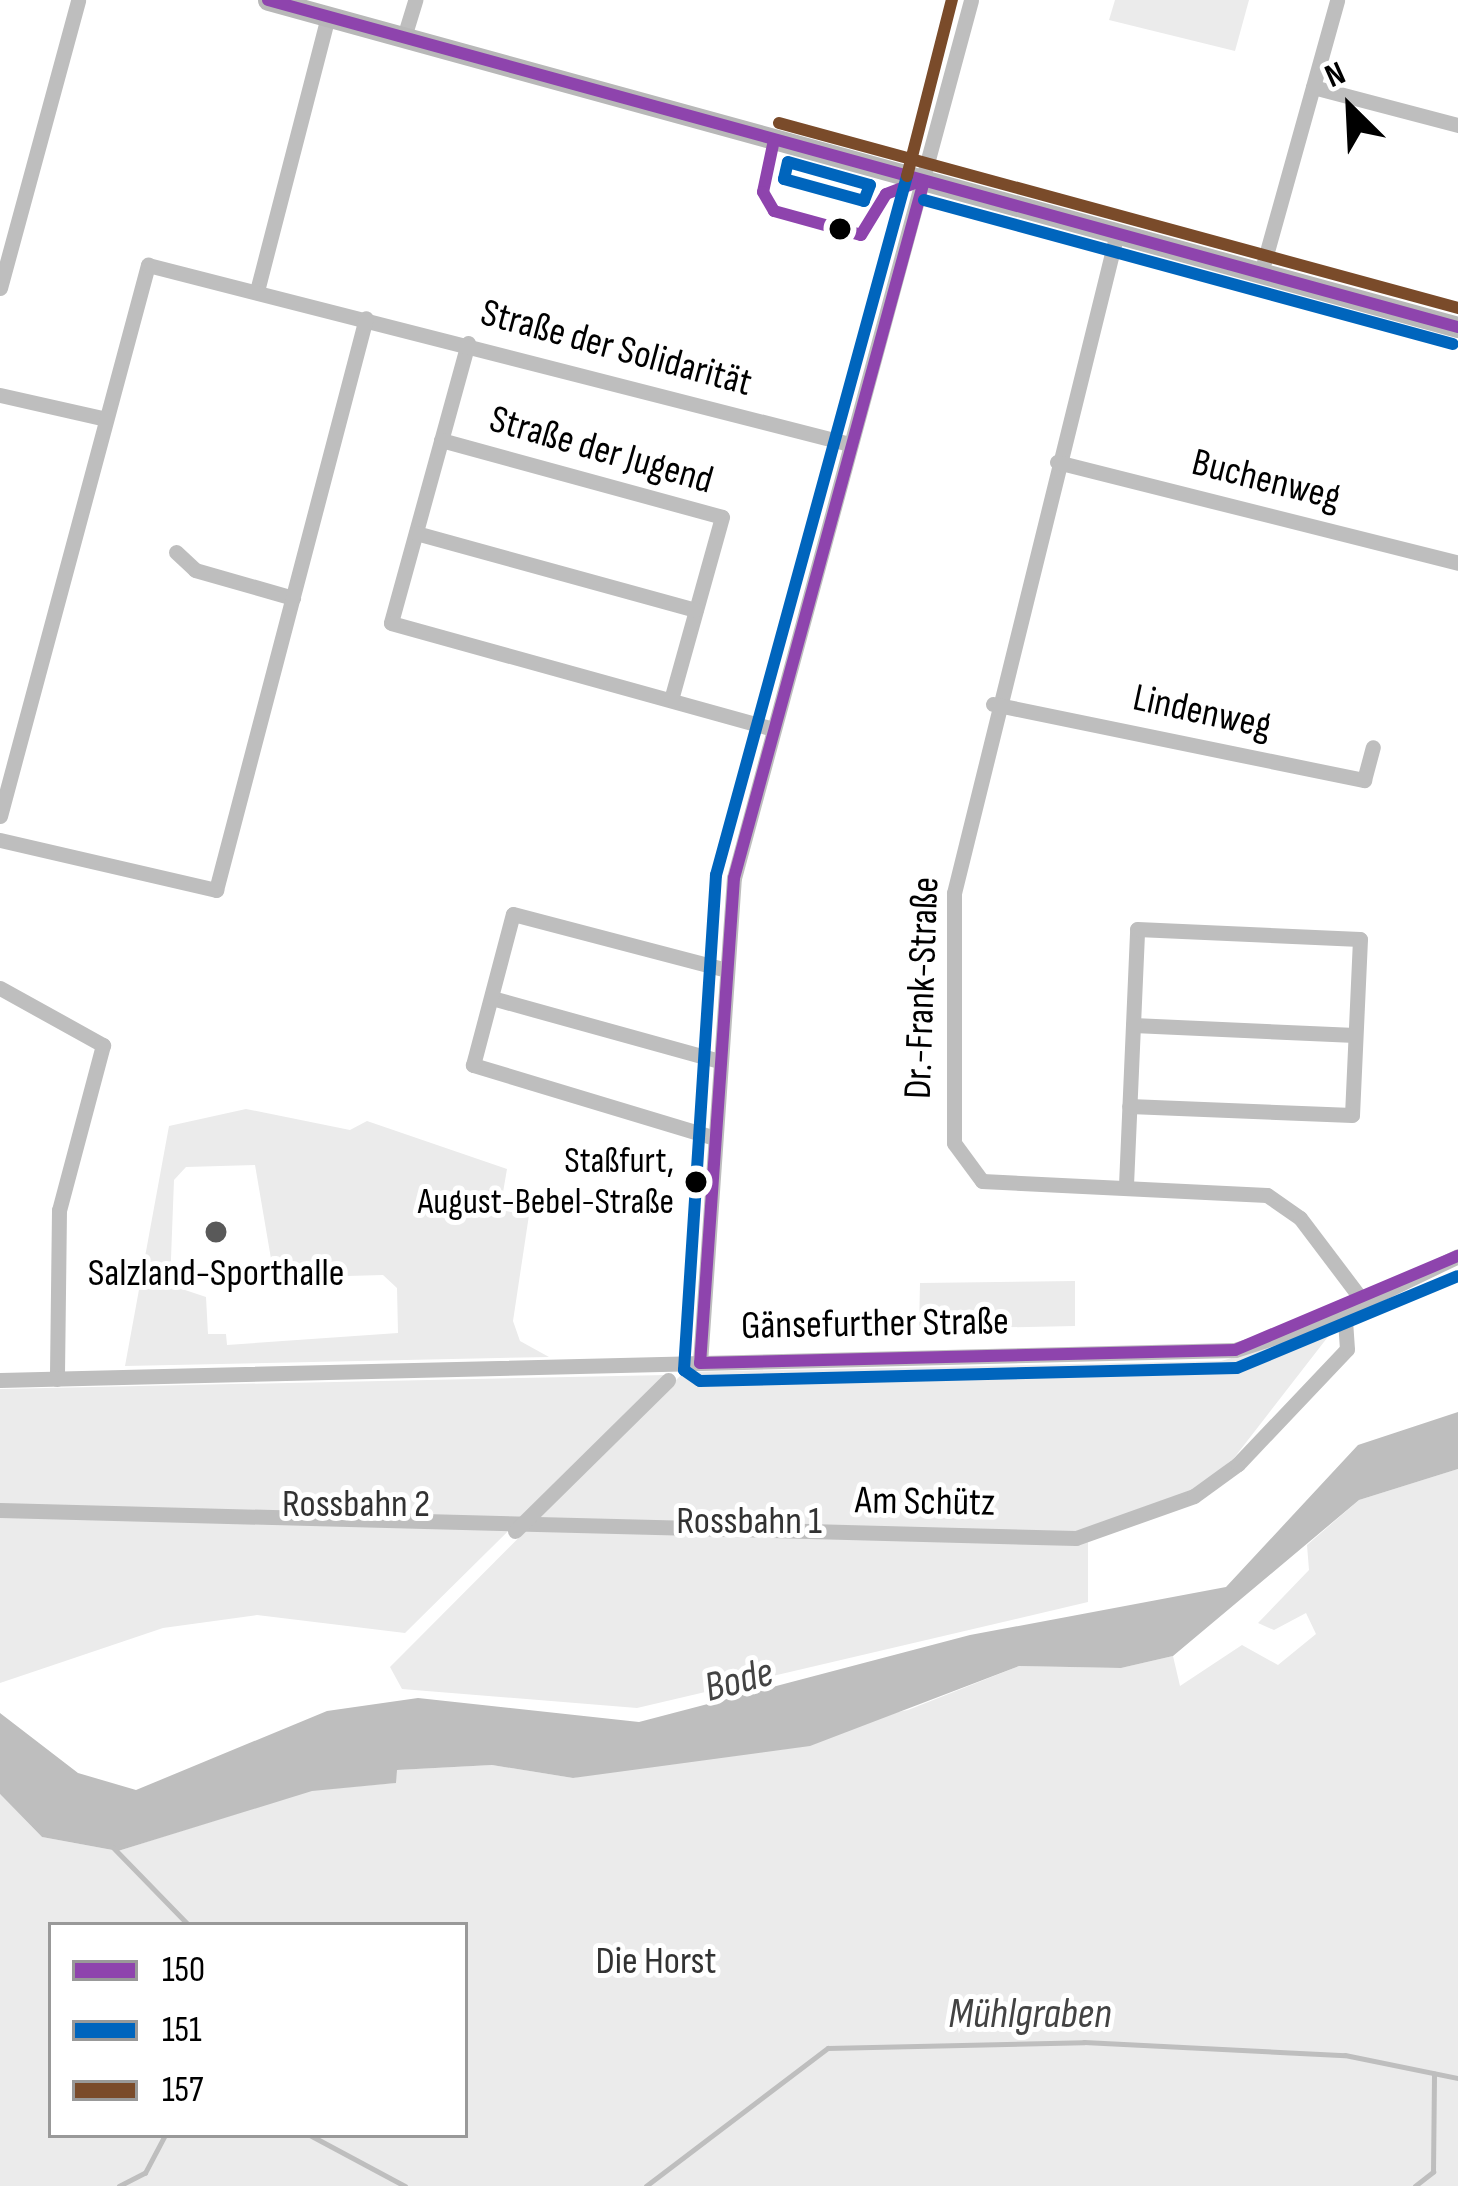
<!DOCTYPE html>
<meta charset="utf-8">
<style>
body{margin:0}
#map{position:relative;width:1458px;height:2186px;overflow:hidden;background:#fff;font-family:"Sofia Sans Condensed",sans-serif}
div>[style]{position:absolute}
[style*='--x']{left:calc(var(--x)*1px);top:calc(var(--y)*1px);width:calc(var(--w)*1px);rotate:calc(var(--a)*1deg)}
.green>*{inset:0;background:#ebebeb}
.water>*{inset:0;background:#bebebe}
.stream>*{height:4.5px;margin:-2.25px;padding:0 2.25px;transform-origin:2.25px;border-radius:2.25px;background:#bebebe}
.street>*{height:15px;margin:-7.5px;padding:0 7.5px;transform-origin:7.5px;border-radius:7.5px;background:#bebebe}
.secondary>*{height:21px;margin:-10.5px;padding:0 10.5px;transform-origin:10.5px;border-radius:10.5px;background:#b8b8b8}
.bus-1>*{height:12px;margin:-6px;padding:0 6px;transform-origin:6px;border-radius:6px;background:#8e44ad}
.bus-2>*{height:12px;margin:-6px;padding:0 6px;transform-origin:6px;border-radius:6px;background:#0065bd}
.bus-3>*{height:12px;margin:-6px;padding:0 6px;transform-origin:6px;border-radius:6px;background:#7a4b2a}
.dots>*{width:33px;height:33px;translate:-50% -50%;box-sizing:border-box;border:6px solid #fff;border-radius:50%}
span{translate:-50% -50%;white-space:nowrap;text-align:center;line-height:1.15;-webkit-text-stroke:10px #fff;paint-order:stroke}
.bus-label{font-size:36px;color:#000}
.right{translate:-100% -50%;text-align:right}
.street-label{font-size:39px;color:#000}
.poi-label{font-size:39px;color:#000}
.park-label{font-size:39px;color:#323232}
.water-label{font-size:42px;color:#434343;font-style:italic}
.legend{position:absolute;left:48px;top:1922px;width:420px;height:216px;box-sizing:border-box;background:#fff;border:3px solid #999;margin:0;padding:15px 21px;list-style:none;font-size:36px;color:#000}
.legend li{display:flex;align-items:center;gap:24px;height:60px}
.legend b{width:60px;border:3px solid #999}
.north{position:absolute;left:1290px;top:48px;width:120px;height:120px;-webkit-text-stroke:9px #fff;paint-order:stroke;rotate:336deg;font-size:33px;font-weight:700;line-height:48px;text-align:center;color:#000}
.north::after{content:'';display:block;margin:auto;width:42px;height:54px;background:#000;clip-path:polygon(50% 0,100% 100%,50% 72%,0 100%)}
</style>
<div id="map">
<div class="green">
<i style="clip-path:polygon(1115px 0,1249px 0,1235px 51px,1109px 20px)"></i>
<i style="clip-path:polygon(evenodd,246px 1109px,350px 1130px,367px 1121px,507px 1169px,500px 1210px,529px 1215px,513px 1321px,520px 1341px,549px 1357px,125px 1366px,169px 1126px,246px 1109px,255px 1165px,276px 1288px,276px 1278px,383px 1275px,397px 1288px,398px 1333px,227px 1345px,226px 1334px,208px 1334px,206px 1297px,170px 1285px,174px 1180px,186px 1167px,255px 1165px)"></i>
<i style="clip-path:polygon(1075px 1281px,1075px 1326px,919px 1329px,920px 1283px)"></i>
<i style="clip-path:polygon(1334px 1329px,1234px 1458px,1196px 1489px,1088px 1533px,1088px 1602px,637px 1708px,402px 1689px,390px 1667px,684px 1372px,1221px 1361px)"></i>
<i style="clip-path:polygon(666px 1375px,405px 1633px,257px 1615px,163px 1628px,0 1683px,0 1389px)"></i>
<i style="clip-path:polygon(evenodd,1458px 1469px,1458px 2186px,0 2186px,0 1794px,42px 1837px,118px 1851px,312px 1790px,395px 1783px,396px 1770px,492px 1765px,573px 1778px,908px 1710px,1019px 1666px,1121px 1668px,1173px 1656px,1180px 1686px,1242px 1645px,1278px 1665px,1316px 1634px,1306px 1613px,1274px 1630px,1258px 1623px,1309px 1570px,1307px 1545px,1359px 1500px,1458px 1469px,51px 1925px,465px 1925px,465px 2135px,51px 2135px,51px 1925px)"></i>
</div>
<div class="water">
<i style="clip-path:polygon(1458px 1412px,1458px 1469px,1359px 1500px,1173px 1656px,1121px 1668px,1019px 1666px,810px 1746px,573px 1778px,492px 1765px,397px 1770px,396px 1783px,312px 1791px,118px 1851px,42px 1837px,0 1794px,0 1713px,78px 1773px,136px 1790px,327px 1711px,418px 1698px,639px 1722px,970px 1635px,1226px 1587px,1358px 1445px)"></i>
</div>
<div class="stream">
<i style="--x:114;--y:1848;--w:107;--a:45.8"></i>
<i style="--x:310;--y:2135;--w:108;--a:28.2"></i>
<i style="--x:119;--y:2186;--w:29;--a:-27"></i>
<i style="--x:145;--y:2173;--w:43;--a:-62.2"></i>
<i style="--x:646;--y:2186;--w:228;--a:-37.2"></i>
<i style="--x:828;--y:2048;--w:256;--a:-1.3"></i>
<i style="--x:1084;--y:2042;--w:261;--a:2.9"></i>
<i style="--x:1345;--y:2055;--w:115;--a:11.5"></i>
<i style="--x:1415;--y:2186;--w:23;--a:-38"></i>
<i style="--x:1433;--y:2172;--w:98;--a:-89.4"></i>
</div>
<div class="street">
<i style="--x:404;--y:37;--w:39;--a:-73"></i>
<i style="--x:1313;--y:87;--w:150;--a:14.7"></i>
<i style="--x:1117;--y:233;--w:680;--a:103.87"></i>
<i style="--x:954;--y:893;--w:250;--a:90"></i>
<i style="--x:954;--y:1143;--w:47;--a:53.6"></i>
<i style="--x:982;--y:1181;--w:285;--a:2.8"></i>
<i style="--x:1267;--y:1195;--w:40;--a:34.9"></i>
<i style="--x:1300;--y:1218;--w:103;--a:52.9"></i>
<i style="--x:1261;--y:273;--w:283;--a:-74.4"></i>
<i style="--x:258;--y:287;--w:279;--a:-75.5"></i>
<i style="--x:0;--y:288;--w:298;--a:-74.8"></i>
<i style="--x:468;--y:343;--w:290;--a:105.4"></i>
<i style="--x:391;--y:623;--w:393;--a:15.5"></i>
<i style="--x:0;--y:395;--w:105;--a:12.7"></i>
<i style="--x:441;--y:440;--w:291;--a:15.3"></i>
<i style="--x:722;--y:517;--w:190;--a:105.6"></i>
<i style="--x:1057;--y:462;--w:414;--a:14.1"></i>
<i style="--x:416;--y:533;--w:290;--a:15.4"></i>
<i style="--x:176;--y:552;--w:26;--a:43"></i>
<i style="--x:195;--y:570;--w:102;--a:15.9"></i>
<i style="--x:993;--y:704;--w:379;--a:11.6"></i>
<i style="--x:1364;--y:780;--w:34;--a:-75"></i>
<i style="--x:0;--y:816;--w:571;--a:-74.97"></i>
<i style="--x:148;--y:265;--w:723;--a:14.32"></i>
<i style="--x:0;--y:840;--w:222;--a:13"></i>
<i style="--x:216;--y:890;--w:591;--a:-75.31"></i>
<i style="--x:0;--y:988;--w:118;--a:29"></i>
<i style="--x:103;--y:1045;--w:171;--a:104.9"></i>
<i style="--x:59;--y:1210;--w:169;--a:90.7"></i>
<i style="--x:492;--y:998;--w:236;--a:15.5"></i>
<i style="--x:1133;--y:1025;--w:222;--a:2.6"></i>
<i style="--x:715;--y:1138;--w:253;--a:-163.2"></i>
<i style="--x:473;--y:1065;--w:156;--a:-75.2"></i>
<i style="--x:513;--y:914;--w:220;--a:14.7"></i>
<i style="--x:1126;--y:1185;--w:256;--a:-87.5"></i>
<i style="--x:1137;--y:929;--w:223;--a:2.6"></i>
<i style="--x:1360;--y:939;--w:176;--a:92.6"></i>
<i style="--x:1352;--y:1115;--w:223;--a:-177.7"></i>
<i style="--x:700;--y:1363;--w:486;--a:-86"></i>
<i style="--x:734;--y:878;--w:909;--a:-74.89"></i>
<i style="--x:0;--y:1380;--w:1235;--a:-1.39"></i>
<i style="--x:1235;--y:1350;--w:88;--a:-17.8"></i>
<i style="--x:1319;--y:1323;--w:154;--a:-25.7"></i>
<i style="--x:0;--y:1510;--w:1076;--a:1.49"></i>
<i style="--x:1076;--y:1538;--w:125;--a:-19.6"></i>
<i style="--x:1194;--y:1496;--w:54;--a:-36"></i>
<i style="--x:1238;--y:1464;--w:158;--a:-46.5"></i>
<i style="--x:1347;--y:1349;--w:39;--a:-94"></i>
<i style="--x:515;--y:1531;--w:215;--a:-44.6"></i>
</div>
<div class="secondary">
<i style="--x:268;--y:0;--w:1234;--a:15.37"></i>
</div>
<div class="bus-1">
<i style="--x:268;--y:0;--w:1234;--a:15.37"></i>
<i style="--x:774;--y:140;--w:53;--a:101.9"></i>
<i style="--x:763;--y:192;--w:22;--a:60"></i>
<i style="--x:774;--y:211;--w:90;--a:15.4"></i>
<i style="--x:861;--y:235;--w:48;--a:-58.6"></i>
<i style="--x:886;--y:194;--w:34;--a:-21"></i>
<i style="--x:924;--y:181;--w:722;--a:105.25"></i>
<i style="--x:734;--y:878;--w:486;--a:94"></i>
<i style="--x:700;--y:1363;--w:535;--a:-1.39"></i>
<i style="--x:1235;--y:1350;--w:242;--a:-22.9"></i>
</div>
<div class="bus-2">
<i style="--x:788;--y:162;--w:85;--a:15.7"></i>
<i style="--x:870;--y:185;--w:17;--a:111"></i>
<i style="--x:864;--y:201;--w:83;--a:-164.6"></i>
<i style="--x:784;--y:179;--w:17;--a:-77"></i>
<i style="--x:907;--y:176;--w:725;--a:105.28"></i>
<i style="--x:716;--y:875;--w:496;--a:93.7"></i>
<i style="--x:684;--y:1370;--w:19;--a:35"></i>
<i style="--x:700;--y:1381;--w:537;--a:-1.39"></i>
<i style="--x:1237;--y:1368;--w:239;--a:-22.6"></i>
<i style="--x:924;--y:200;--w:548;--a:15.23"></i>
</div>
<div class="bus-3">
<i style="--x:779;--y:123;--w:704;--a:15.24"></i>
<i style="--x:907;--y:176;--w:182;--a:-75.7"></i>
</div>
<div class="dots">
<i style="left:840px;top:229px;background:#000"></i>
<i style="left:696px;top:1182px;background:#000"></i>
<i style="left:216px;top:1232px;background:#595959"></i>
</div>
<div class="bus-label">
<span class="right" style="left:674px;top:1182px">Staßfurt,<br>August-Bebel-Straße</span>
</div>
<div class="street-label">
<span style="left:616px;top:349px;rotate:15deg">Straße der Solidarität</span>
<span style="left:601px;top:451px;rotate:16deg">Straße der Jugend</span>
<span style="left:1266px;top:481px;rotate:14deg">Buchenweg</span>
<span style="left:1202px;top:713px;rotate:12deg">Lindenweg</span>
<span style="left:923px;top:988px;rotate:-88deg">Dr.-Frank-Straße</span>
<span style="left:875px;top:1325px;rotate:-1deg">Gänsefurther Straße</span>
<span style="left:925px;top:1503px;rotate:1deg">Am Schütz</span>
</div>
<div class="poi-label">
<span style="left:216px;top:1274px">Salzland-Sporthalle</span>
</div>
<div class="park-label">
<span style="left:356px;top:1505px">Rossbahn 2</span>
<span style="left:749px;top:1522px">Rossbahn 1</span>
<span style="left:656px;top:1962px">Die Horst</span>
</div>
<div class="water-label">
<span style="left:739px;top:1681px;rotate:-15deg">Bode</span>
<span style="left:1030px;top:2015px">Mühlgraben</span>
</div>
<ul class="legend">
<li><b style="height:15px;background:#8e44ad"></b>150</li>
<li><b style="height:15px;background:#0065bd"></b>151</li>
<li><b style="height:15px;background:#7a4b2a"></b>157</li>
</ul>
<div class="north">N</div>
</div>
